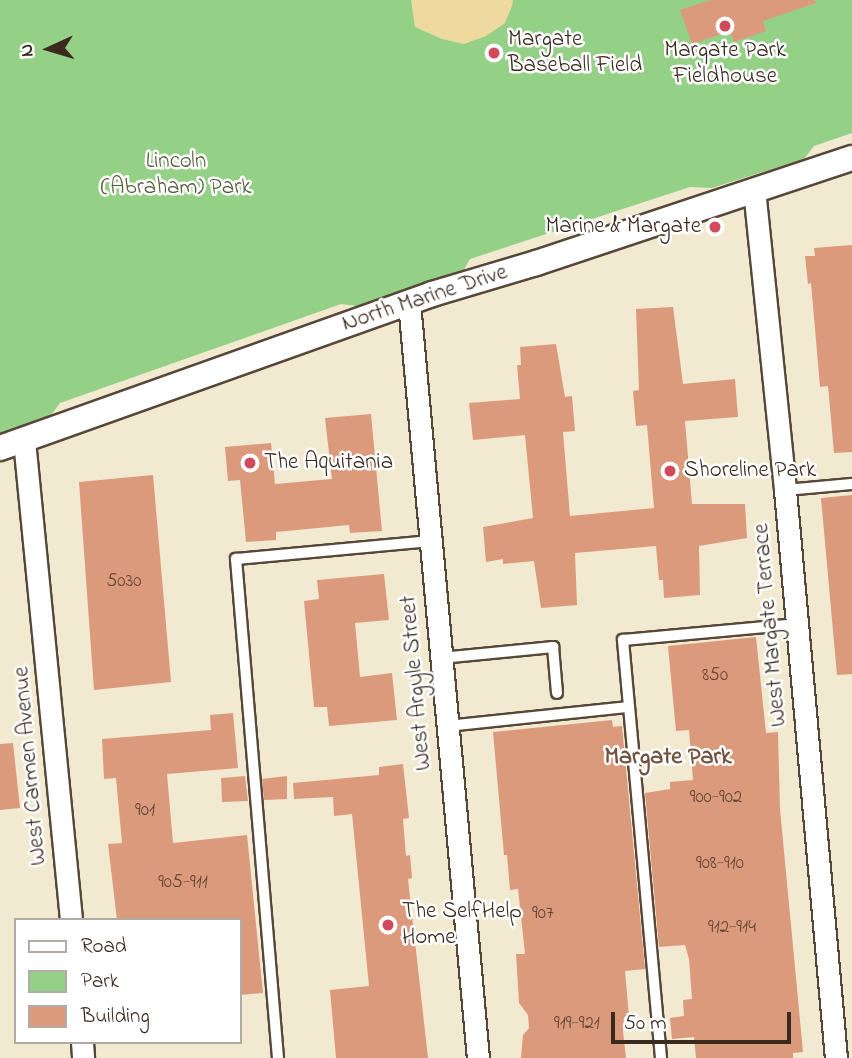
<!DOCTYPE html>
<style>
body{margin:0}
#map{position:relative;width:852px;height:1058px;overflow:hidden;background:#f1e9d0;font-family:"Indie Flower",sans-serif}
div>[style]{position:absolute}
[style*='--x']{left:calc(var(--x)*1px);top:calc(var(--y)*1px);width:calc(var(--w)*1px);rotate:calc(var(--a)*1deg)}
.green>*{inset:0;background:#94d187}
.sand>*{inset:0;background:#eeda9e}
.building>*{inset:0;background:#dc9a7d}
.roads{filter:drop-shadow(2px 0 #564739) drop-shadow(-2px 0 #564739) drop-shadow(0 2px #564739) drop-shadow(0 -2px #564739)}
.service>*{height:10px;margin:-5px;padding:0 5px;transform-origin:5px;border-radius:5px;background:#fff}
.minor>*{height:21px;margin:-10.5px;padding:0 10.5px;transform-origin:10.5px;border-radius:10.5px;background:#fff}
.tertiary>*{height:24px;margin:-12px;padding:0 12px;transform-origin:12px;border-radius:12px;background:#fff}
.dots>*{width:19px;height:19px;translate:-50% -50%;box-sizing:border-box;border:4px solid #fff;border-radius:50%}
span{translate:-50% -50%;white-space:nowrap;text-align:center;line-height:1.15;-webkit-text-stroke:5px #fff;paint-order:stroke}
.number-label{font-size:19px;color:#634636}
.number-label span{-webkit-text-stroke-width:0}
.poi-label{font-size:23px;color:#3b2a1e}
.left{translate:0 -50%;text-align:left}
.right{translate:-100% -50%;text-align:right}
.park-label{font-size:23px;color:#565c3e}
.street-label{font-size:23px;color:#3b2a1e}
.neighbourhood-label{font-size:24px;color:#73513f;font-weight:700}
.legend{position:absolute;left:14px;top:918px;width:228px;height:126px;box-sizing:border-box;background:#fff;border:2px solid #b1aaa5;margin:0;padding:9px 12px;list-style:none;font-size:21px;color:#3b2a1e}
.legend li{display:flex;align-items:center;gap:14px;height:35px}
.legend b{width:35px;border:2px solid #b1aaa5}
.north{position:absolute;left:14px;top:14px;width:70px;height:70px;-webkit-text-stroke:5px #fff;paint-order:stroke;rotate:266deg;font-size:19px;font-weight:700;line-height:28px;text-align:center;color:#3b2a1e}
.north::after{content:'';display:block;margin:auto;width:24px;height:32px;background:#3b2a1e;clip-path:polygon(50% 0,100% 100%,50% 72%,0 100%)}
.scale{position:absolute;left:611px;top:1012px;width:180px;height:32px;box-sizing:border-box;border:4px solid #3b2a1e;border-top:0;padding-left:9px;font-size:21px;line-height:24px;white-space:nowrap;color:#3b2a1e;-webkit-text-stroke:5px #fff;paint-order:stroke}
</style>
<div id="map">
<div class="green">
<i style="clip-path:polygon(0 0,852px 0,852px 133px,814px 146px,804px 159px,712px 188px,690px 187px,470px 259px,463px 271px,428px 283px,357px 306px,341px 304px,60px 403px,51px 415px,0 433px)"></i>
</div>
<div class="sand">
<i style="clip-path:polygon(411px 0,513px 0,512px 6px,505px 23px,486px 36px,464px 44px,442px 39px,415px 27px)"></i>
</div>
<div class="building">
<i style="clip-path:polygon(710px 0,815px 0,816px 3px,763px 21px,766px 31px,734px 42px,730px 31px,692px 44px,680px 10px)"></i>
<i style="clip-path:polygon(852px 245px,852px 452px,834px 453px,828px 386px,820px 387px,811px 283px,808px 284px,805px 256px,815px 256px,814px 248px)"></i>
<i style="clip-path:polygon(673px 307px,683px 384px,735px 379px,738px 417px,685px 421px,692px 504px,745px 504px,747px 538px,699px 546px,700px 595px,664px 598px,663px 580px,659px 580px,656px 546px,575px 553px,577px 605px,541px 608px,534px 561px,503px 564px,503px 559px,486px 562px,483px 527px,533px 518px,525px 435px,473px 440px,469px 403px,520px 399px,517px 365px,521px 365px,520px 347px,556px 344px,565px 397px,572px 396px,575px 431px,563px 432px,570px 516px,654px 508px,647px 425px,636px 426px,633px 391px,639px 390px,636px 309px)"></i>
<i style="clip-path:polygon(371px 414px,382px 531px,350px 533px,349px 525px,276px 532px,276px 540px,246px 542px,240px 480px,228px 481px,225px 447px,271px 443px,275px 484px,332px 479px,325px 418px)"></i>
<i style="clip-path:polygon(153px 475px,171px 682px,94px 690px,79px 482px)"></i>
<i style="clip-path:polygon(852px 495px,852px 674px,837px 675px,821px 498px)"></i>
<i style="clip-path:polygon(384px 574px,389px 620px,355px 623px,360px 677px,392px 673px,397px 720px,329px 726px,327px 707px,314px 707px,304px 601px,319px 599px,317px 580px)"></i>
<i style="clip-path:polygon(756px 637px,766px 733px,778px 732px,780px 809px,803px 1052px,793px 1053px,793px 1058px,696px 1058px,694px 1037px,672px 1039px,670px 1018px,684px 1016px,683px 1000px,692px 999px,689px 959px,685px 945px,659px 947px,645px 793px,670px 789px,670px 782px,693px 780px,689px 730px,676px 731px,668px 646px)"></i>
<i style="clip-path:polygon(233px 713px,238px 768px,167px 774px,173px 843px,247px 835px,263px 993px,240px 995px,240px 920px,117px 920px,108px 844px,122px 843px,116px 778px,104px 779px,102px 739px,211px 730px,210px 715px)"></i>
<i style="clip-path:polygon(612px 720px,613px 727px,622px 726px,645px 969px,625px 971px,629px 1016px,624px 1017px,623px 1031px,626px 1058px,521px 1058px,523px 1035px,529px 1028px,528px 1015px,519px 1003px,516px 954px,525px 954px,518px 889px,510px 890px,507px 855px,504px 855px,493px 732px)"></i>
<i style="clip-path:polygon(13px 743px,20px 808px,0 810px,0 744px)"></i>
<i style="clip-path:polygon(403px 764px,409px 818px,403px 819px,406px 856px,410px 855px,412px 878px,408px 879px,428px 1058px,336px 1058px,330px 990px,369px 986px,352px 814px,334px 816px,333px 797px,294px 799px,293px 783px,379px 775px,379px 767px)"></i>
<i style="clip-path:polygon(245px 776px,248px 801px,222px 802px,221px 778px)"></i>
<i style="clip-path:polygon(287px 776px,287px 799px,264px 800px,262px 779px)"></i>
</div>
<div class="roads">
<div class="service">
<i style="--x:785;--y:490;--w:67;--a:-5.1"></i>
<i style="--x:441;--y:658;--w:113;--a:-5.6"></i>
<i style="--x:553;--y:647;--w:46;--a:85"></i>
<i style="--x:447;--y:726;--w:183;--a:-6"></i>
<i style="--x:278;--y:1058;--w:501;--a:-94.81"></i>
<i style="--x:236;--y:559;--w:196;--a:-5.3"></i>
<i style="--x:661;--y:1058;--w:420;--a:-95.2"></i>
<i style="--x:623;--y:640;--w:176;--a:-5.2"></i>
</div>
<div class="minor">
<i style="--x:754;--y:189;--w:303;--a:84.1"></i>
<i style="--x:785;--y:490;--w:570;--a:84.87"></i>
<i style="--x:409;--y:303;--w:758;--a:84.78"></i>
<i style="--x:24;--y:440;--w:482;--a:84.4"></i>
<i style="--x:82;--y:1042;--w:16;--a:86"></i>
</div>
<div class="tertiary">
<i style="--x:0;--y:448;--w:459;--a:-19.6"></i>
<i style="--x:432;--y:294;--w:109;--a:-16.6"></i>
<i style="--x:536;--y:263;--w:333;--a:-18.4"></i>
</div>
</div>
<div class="dots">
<i style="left:725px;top:26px;background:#d1495b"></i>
<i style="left:494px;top:53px;background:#d1495b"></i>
<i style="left:715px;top:227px;background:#d1495b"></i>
<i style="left:250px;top:463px;background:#d1495b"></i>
<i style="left:670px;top:471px;background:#d1495b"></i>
<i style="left:388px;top:925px;background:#d1495b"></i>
</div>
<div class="number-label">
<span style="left:124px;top:582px">5030</span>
<span style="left:715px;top:676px">850</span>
<span style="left:716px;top:798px">900-902</span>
<span style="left:145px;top:811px">901</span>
<span style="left:720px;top:864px">908-910</span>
<span style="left:183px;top:883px">905-911</span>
<span style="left:543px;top:914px">907</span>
<span style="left:732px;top:928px">912-914</span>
<span style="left:577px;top:1024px">919-921</span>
</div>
<div class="poi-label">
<span class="left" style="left:508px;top:53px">Margate<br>Baseball Field</span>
<span style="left:725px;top:64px">Margate Park<br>Fieldhouse</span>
<span class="right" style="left:701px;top:227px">Marine &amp; Margate</span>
<span class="left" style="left:264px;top:463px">The Aquitania</span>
<span class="left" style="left:684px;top:471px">Shoreline Park</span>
<span class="left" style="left:402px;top:925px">The SelfHelp<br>Home</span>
</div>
<div class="park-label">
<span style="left:176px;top:175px">Lincoln<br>(Abraham) Park</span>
</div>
<div class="street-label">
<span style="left:425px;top:299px;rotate:-18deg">North Marine Drive</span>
<span style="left:771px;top:625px;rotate:-95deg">West Margate Terrace</span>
<span style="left:417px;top:683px;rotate:-95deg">West Argyle Street</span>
<span style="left:31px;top:766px;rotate:-95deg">West Carmen Avenue</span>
</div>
<div class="neighbourhood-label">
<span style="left:668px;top:758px">Margate Park</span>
</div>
<ul class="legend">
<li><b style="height:9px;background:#fff"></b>Road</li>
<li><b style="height:19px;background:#94d187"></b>Park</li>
<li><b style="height:19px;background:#dc9a7d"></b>Building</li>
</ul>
<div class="north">N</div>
<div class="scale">50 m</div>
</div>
